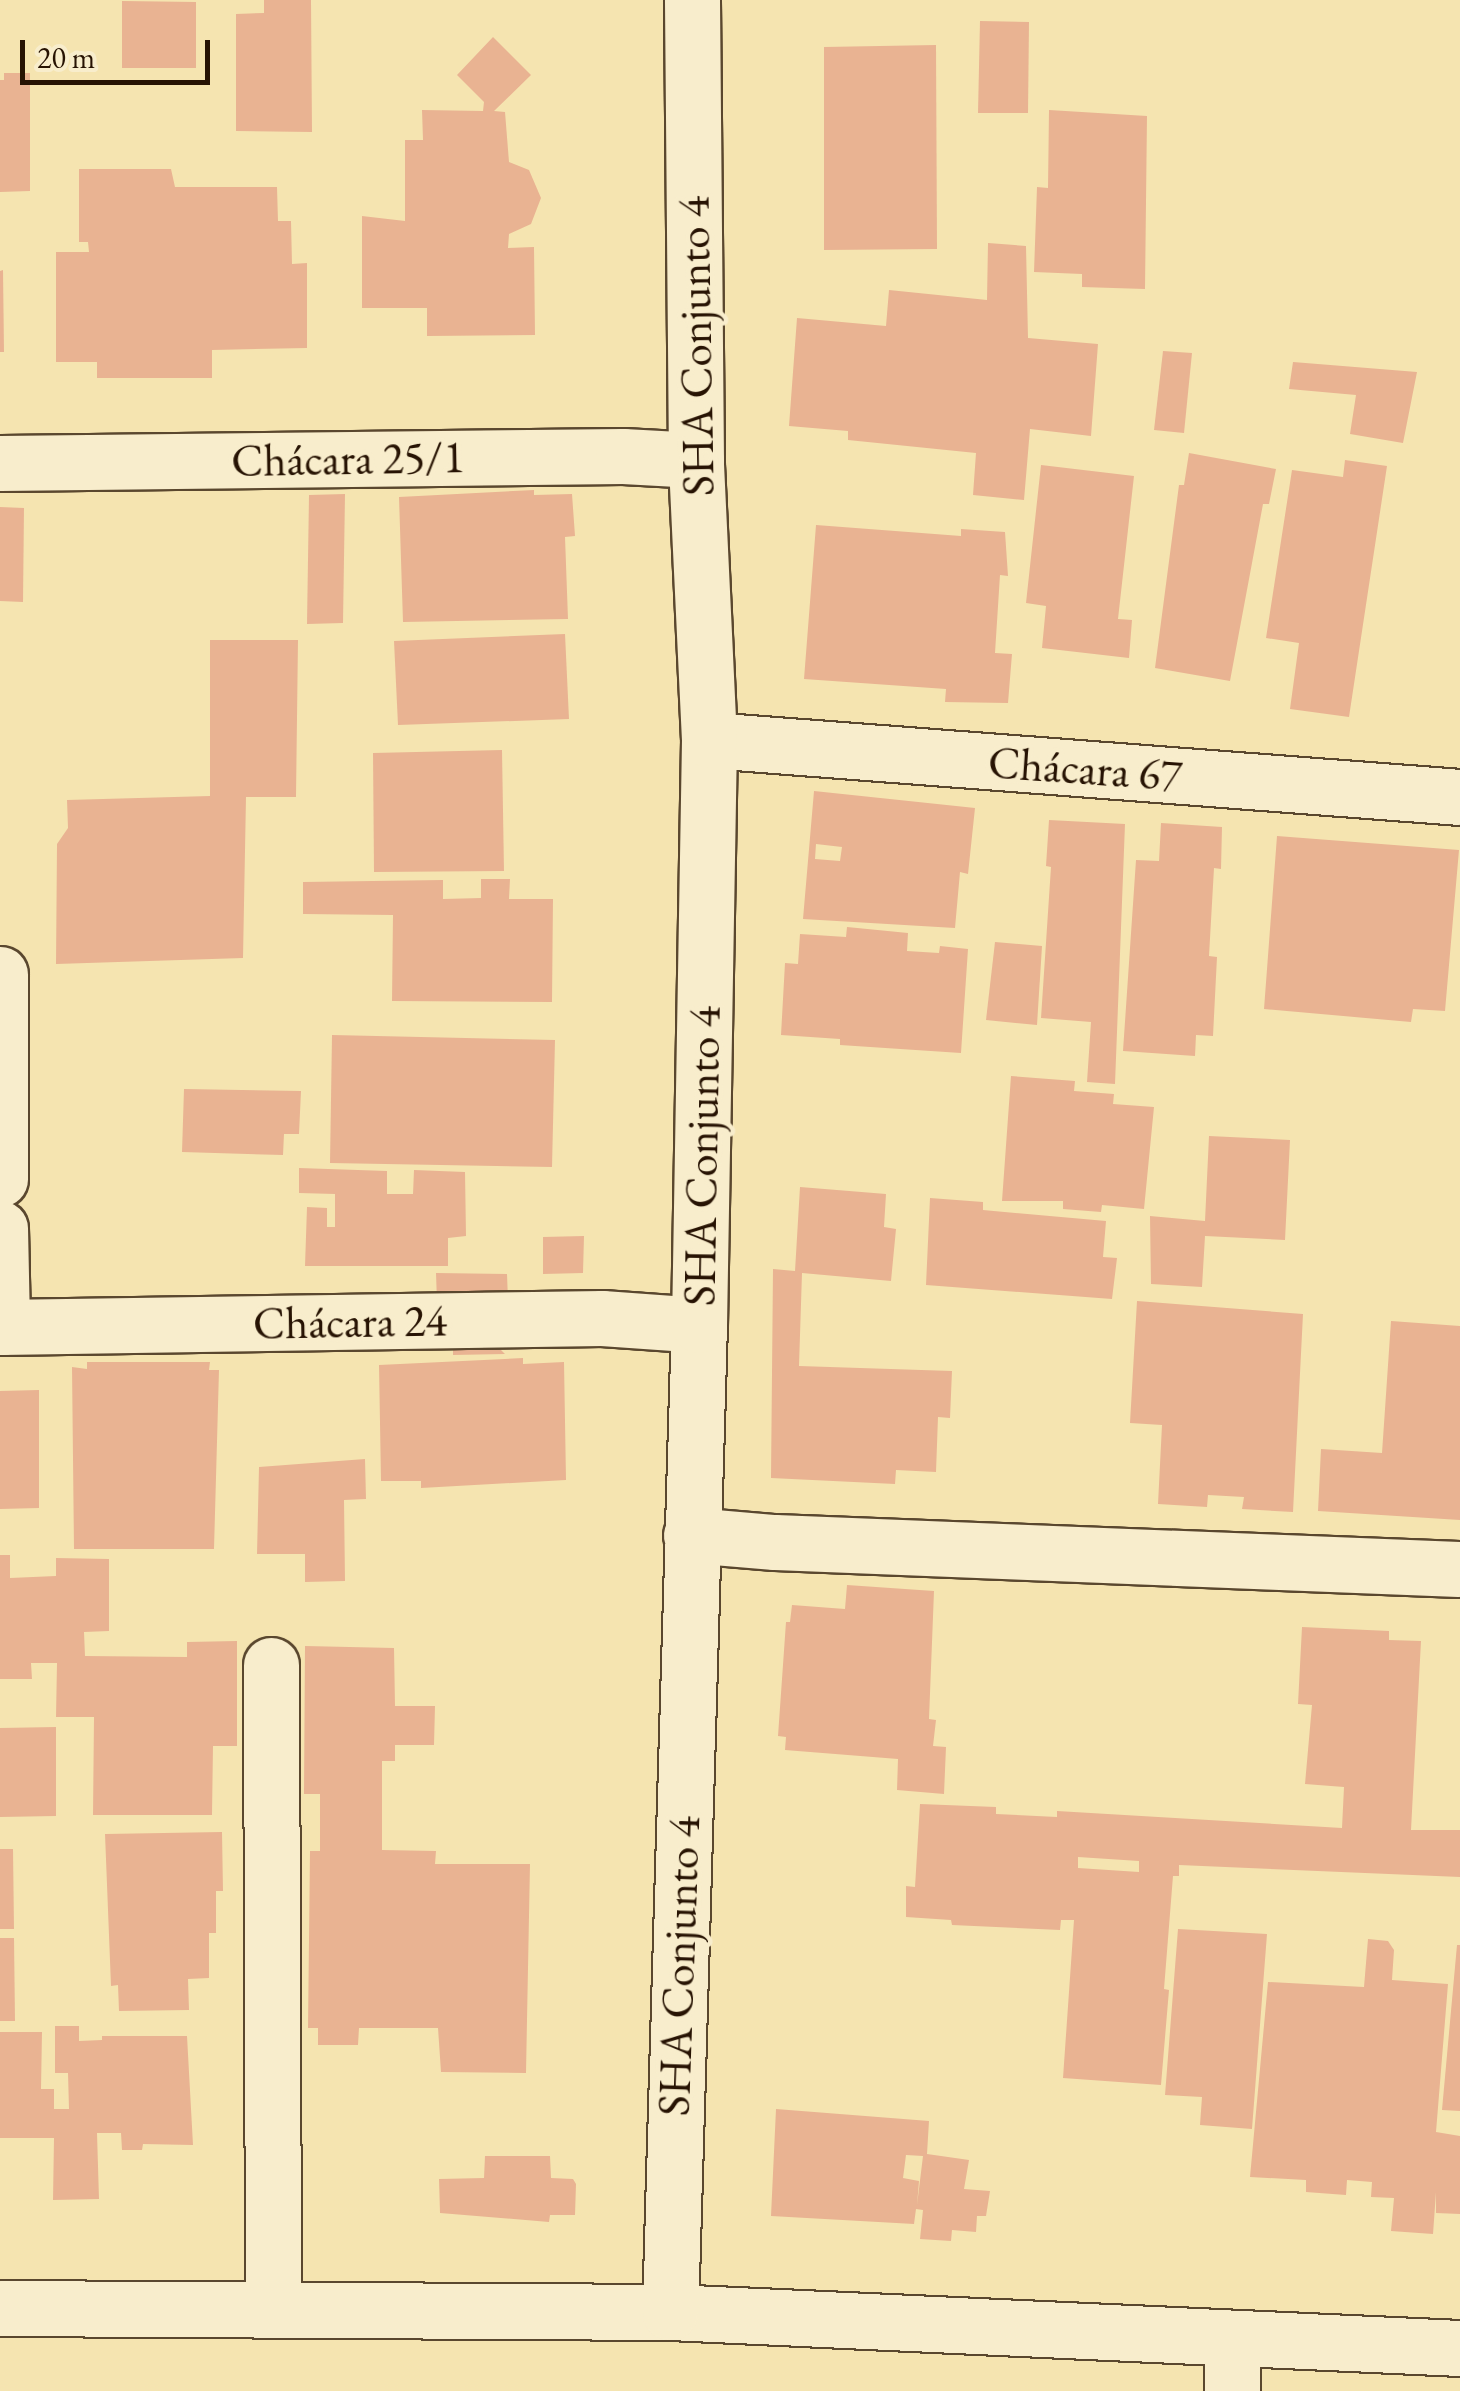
<!DOCTYPE html>
<meta charset="utf-8">
<style>
body{margin:0}
#map{position:relative;width:1460px;height:2391px;overflow:hidden;background:#f5e4b0;font-family:"EB Garamond",serif}
div>[style]{position:absolute}
[style*='--x']{left:calc(var(--x)*1px);top:calc(var(--y)*1px);width:calc(var(--w)*1px);rotate:calc(var(--a)*1deg)}
.building>*{inset:0;background:#e9b392}
.roads{filter:drop-shadow(2px 0 #5a472e) drop-shadow(-2px 0 #5a472e) drop-shadow(0 2px #5a472e) drop-shadow(0 -2px #5a472e)}
.street>*{height:55px;margin:-27.5px;padding:0 27.5px;transform-origin:27.5px;border-radius:27.5px;background:#f8edcc}
.secondary>*{height:55px;margin:-27.5px;padding:0 27.5px;transform-origin:27.5px;border-radius:27.5px;background:#f8edcc}
span{translate:-50% -50%;white-space:nowrap;text-align:center;line-height:1.15;-webkit-text-stroke:9px #f8edcc;paint-order:stroke}
.street-label{font-size:45px;color:#271303}
.scale{position:absolute;left:20px;top:40px;width:190px;height:45px;box-sizing:border-box;border:5px solid #271303;border-top:0;padding-left:12px;font-size:30px;line-height:35px;white-space:nowrap;color:#271303;-webkit-text-stroke:8px #f8edcc;paint-order:stroke}
</style>
<div id="map">
<div class="building">
<i style="clip-path:polygon(264px 0,311px 0,312px 132px,236px 131px,236px 14px,264px 13px)"></i>
<i style="clip-path:polygon(122px 1px,196px 2px,196px 68px,122px 68px)"></i>
<i style="clip-path:polygon(980px 21px,1029px 22px,1028px 113px,978px 113px)"></i>
<i style="clip-path:polygon(493px 37px,531px 75px,494px 111px,505px 112px,509px 162px,529px 170px,541px 198px,531px 224px,509px 234px,508px 248px,534px 247px,535px 335px,427px 336px,427px 308px,362px 308px,362px 216px,405px 221px,405px 140px,423px 140px,422px 110px,483px 111px,484px 102px,457px 75px)"></i>
<i style="clip-path:polygon(936px 45px,937px 249px,824px 250px,824px 47px)"></i>
<i style="clip-path:polygon(4px 73px,30px 73px,30px 191px,0 192px,0 80px,4px 80px)"></i>
<i style="clip-path:polygon(1049px 110px,1147px 116px,1145px 289px,1082px 287px,1082px 274px,1034px 272px,1037px 187px,1048px 188px)"></i>
<i style="clip-path:polygon(79px 169px,171px 169px,175px 187px,277px 187px,278px 221px,291px 221px,292px 264px,307px 263px,307px 348px,212px 350px,212px 378px,97px 378px,97px 362px,56px 362px,56px 252px,89px 252px,88px 242px,79px 242px)"></i>
<i style="clip-path:polygon(988px 243px,1026px 246px,1028px 338px,1098px 344px,1091px 436px,1030px 429px,1024px 500px,973px 495px,976px 453px,848px 440px,848px 431px,789px 426px,797px 318px,886px 326px,889px 290px,987px 300px)"></i>
<i style="clip-path:polygon(3px 270px,4px 352px,0 352px,0 271px)"></i>
<i style="clip-path:polygon(1163px 351px,1192px 353px,1184px 433px,1154px 430px)"></i>
<i style="clip-path:polygon(1293px 362px,1417px 372px,1403px 443px,1350px 434px,1356px 395px,1289px 389px)"></i>
<i style="clip-path:polygon(1189px 453px,1276px 469px,1269px 504px,1263px 504px,1230px 681px,1155px 668px,1179px 485px,1184px 485px)"></i>
<i style="clip-path:polygon(1345px 460px,1387px 466px,1349px 717px,1290px 709px,1299px 643px,1266px 638px,1292px 470px,1343px 477px)"></i>
<i style="clip-path:polygon(1041px 465px,1134px 476px,1118px 619px,1132px 620px,1129px 658px,1042px 648px,1046px 606px,1026px 603px)"></i>
<i style="clip-path:polygon(534px 490px,534px 495px,572px 494px,575px 536px,565px 537px,568px 619px,403px 622px,399px 497px)"></i>
<i style="clip-path:polygon(345px 494px,343px 623px,307px 624px,309px 495px)"></i>
<i style="clip-path:polygon(0 507px,24px 508px,23px 602px,0 601px)"></i>
<i style="clip-path:polygon(816px 525px,961px 536px,961px 529px,1005px 532px,1008px 576px,1000px 575px,995px 653px,1012px 654px,1008px 703px,945px 702px,946px 689px,804px 679px)"></i>
<i style="clip-path:polygon(565px 634px,569px 719px,398px 725px,394px 641px)"></i>
<i style="clip-path:polygon(210px 640px,298px 640px,296px 797px,246px 797px,243px 958px,56px 964px,57px 844px,68px 828px,67px 800px,210px 796px)"></i>
<i style="clip-path:polygon(502px 750px,504px 871px,374px 872px,373px 753px)"></i>
<i style="clip-path:polygon(evenodd,814px 791px,975px 808px,968px 874px,960px 872px,955px 928px,803px 919px,814px 791px,816px 844px,842px 847px,840px 861px,815px 859px,816px 844px)"></i>
<i style="clip-path:polygon(1049px 820px,1125px 824px,1115px 1084px,1087px 1082px,1091px 1022px,1041px 1018px,1051px 867px,1046px 866px)"></i>
<i style="clip-path:polygon(1161px 823px,1222px 827px,1221px 869px,1214px 868px,1209px 956px,1217px 957px,1213px 1036px,1196px 1035px,1195px 1056px,1123px 1051px,1136px 860px,1159px 861px)"></i>
<i style="clip-path:polygon(1277px 836px,1459px 850px,1445px 1011px,1413px 1009px,1411px 1022px,1264px 1009px)"></i>
<i style="clip-path:polygon(481px 879px,510px 879px,509px 899px,553px 899px,552px 1002px,392px 1001px,393px 915px,303px 914px,303px 882px,443px 880px,443px 899px,481px 898px)"></i>
<i style="clip-path:polygon(847px 927px,908px 933px,907px 951px,939px 953px,940px 946px,968px 949px,961px 1053px,840px 1045px,840px 1039px,781px 1035px,785px 963px,798px 964px,800px 934px,846px 937px)"></i>
<i style="clip-path:polygon(995px 942px,1042px 946px,1037px 1025px,986px 1020px)"></i>
<i style="clip-path:polygon(332px 1035px,555px 1040px,552px 1167px,330px 1163px)"></i>
<i style="clip-path:polygon(1011px 1076px,1075px 1081px,1074px 1091px,1114px 1094px,1113px 1104px,1154px 1107px,1144px 1209px,1102px 1205px,1101px 1212px,1063px 1209px,1063px 1201px,1002px 1201px)"></i>
<i style="clip-path:polygon(184px 1089px,301px 1091px,299px 1134px,284px 1134px,283px 1155px,182px 1152px)"></i>
<i style="clip-path:polygon(1209px 1136px,1290px 1140px,1285px 1240px,1205px 1236px,1202px 1287px,1151px 1284px,1150px 1216px,1205px 1221px)"></i>
<i style="clip-path:polygon(299px 1168px,387px 1171px,387px 1194px,413px 1194px,414px 1170px,465px 1172px,466px 1236px,448px 1238px,448px 1266px,305px 1266px,307px 1207px,327px 1208px,327px 1227px,335px 1227px,335px 1194px,299px 1193px)"></i>
<i style="clip-path:polygon(800px 1187px,886px 1194px,884px 1227px,896px 1229px,891px 1281px,802px 1273px,799px 1366px,952px 1371px,950px 1418px,938px 1417px,936px 1472px,896px 1470px,895px 1484px,771px 1478px,773px 1269px,795px 1271px)"></i>
<i style="clip-path:polygon(930px 1198px,983px 1202px,983px 1210px,1106px 1221px,1103px 1257px,1117px 1258px,1112px 1299px,926px 1285px)"></i>
<i style="clip-path:polygon(584px 1236px,583px 1273px,543px 1274px,543px 1237px)"></i>
<i style="clip-path:polygon(436px 1273px,507px 1274px,508px 1300px,498px 1301px,500px 1349px,505px 1354px,453px 1355px,453px 1349px,457px 1349px,456px 1301px,437px 1302px)"></i>
<i style="clip-path:polygon(1137px 1301px,1303px 1314px,1293px 1512px,1242px 1509px,1244px 1497px,1208px 1495px,1207px 1507px,1158px 1504px,1162px 1425px,1130px 1423px)"></i>
<i style="clip-path:polygon(1391px 1321px,1460px 1326px,1460px 1520px,1318px 1511px,1321px 1449px,1382px 1453px)"></i>
<i style="clip-path:polygon(523px 1358px,523px 1364px,564px 1362px,566px 1480px,421px 1488px,421px 1481px,381px 1481px,379px 1365px)"></i>
<i style="clip-path:polygon(87px 1362px,210px 1362px,209px 1370px,219px 1370px,214px 1549px,74px 1549px,72px 1367px,87px 1369px)"></i>
<i style="clip-path:polygon(39px 1390px,39px 1508px,0 1509px,0 1391px)"></i>
<i style="clip-path:polygon(365px 1459px,366px 1499px,344px 1500px,345px 1581px,305px 1582px,305px 1554px,257px 1554px,259px 1467px)"></i>
<i style="clip-path:polygon(0 1555px,10px 1555px,10px 1578px,56px 1576px,56px 1558px,109px 1559px,109px 1631px,84px 1632px,85px 1656px,187px 1657px,187px 1642px,237px 1641px,237px 1746px,213px 1746px,212px 1815px,93px 1815px,94px 1717px,56px 1717px,57px 1663px,31px 1663px,32px 1679px,0 1679px)"></i>
<i style="clip-path:polygon(847px 1585px,934px 1591px,929px 1719px,936px 1720px,933px 1746px,946px 1747px,944px 1794px,897px 1790px,898px 1759px,785px 1750px,786px 1737px,778px 1736px,786px 1622px,790px 1622px,792px 1605px,845px 1609px)"></i>
<i style="clip-path:polygon(evenodd,1302px 1627px,1389px 1631px,1389px 1640px,1421px 1641px,1411px 1830px,1460px 1830px,1460px 1877px,1179px 1865px,1179px 1876px,1173px 1876px,1164px 1989px,1169px 1990px,1161px 2085px,1063px 2078px,1074px 1920px,1061px 1920px,1060px 1930px,952px 1925px,951px 1920px,906px 1917px,906px 1886px,915px 1887px,920px 1804px,996px 1807px,996px 1814px,1057px 1817px,1057px 1811px,1342px 1828px,1344px 1787px,1305px 1784px,1312px 1705px,1298px 1704px,1302px 1627px,1078px 1857px,1139px 1861px,1139px 1872px,1078px 1868px,1078px 1857px)"></i>
<i style="clip-path:polygon(305px 1646px,394px 1648px,395px 1706px,435px 1706px,434px 1745px,395px 1745px,395px 1761px,382px 1761px,382px 1850px,436px 1851px,435px 1864px,530px 1864px,526px 2073px,441px 2072px,438px 2028px,359px 2028px,358px 2045px,318px 2045px,318px 2028px,308px 2028px,310px 1851px,320px 1851px,320px 1794px,304px 1794px)"></i>
<i style="clip-path:polygon(56px 1727px,56px 1816px,0 1817px,0 1728px)"></i>
<i style="clip-path:polygon(222px 1832px,223px 1891px,216px 1891px,216px 1933px,209px 1933px,209px 1978px,188px 1979px,189px 2010px,119px 2011px,118px 1985px,111px 1986px,105px 1834px)"></i>
<i style="clip-path:polygon(0 1849px,13px 1849px,14px 1929px,0 1929px)"></i>
<i style="clip-path:polygon(1178px 1929px,1267px 1934px,1252px 2129px,1200px 2125px,1202px 2097px,1165px 2095px)"></i>
<i style="clip-path:polygon(0 1938px,14px 1938px,15px 2021px,0 2021px)"></i>
<i style="clip-path:polygon(1368px 1939px,1388px 1941px,1394px 1950px,1392px 1980px,1448px 1984px,1436px 2132px,1460px 2136px,1460px 2214px,1436px 2213px,1436px 2192px,1433px 2234px,1391px 2231px,1394px 2198px,1371px 2197px,1372px 2182px,1347px 2180px,1346px 2195px,1306px 2192px,1306px 2180px,1250px 2177px,1268px 1982px,1364px 1987px)"></i>
<i style="clip-path:polygon(1457px 1945px,1460px 1945px,1460px 2111px,1442px 2110px)"></i>
<i style="clip-path:polygon(55px 2026px,79px 2026px,79px 2041px,102px 2040px,102px 2036px,187px 2036px,193px 2145px,143px 2144px,142px 2150px,122px 2150px,121px 2133px,97px 2133px,99px 2199px,53px 2200px,54px 2138px,0 2138px,0 2032px,42px 2032px,41px 2089px,54px 2089px,54px 2109px,69px 2109px,68px 2073px,55px 2073px)"></i>
<i style="clip-path:polygon(evenodd,776px 2109px,929px 2121px,927px 2154px,969px 2160px,964px 2189px,990px 2191px,986px 2216px,977px 2216px,976px 2232px,952px 2230px,951px 2241px,920px 2239px,923px 2210px,916px 2209px,914px 2224px,771px 2216px,776px 2109px,906px 2155px,923px 2156px,917px 2205px,919px 2181px,903px 2178px,906px 2155px)"></i>
<i style="clip-path:polygon(485px 2156px,550px 2156px,551px 2178px,573px 2179px,576px 2184px,575px 2215px,550px 2215px,549px 2222px,440px 2213px,439px 2179px,484px 2178px)"></i>
</div>
<div class="roads">
<div class="street">
<i style="--x:0;--y:463;--w:623;--a:-0.64"></i>
<i style="--x:623;--y:456;--w:73;--a:3.1"></i>
<i style="--x:709;--y:740;--w:753;--a:4.34"></i>
<i style="--x:0;--y:974;--w:205;--a:90"></i>
<i style="--x:0;--y:1228;--w:99;--a:88.8"></i>
<i style="--x:0;--y:1327;--w:602;--a:-0.86"></i>
<i style="--x:602;--y:1318;--w:97;--a:4.1"></i>
<i style="--x:691;--y:1535;--w:84;--a:4.8"></i>
<i style="--x:775;--y:1542;--w:684;--a:2.26"></i>
<i style="--x:271;--y:1665;--w:645;--a:89.82"></i>
<i style="--x:1232;--y:2391;--w:52;--a:-88.9"></i>
</div>
<div class="secondary">
<i style="--x:0;--y:2308;--w:670;--a:0.34"></i>
<i style="--x:670;--y:2312;--w:791;--a:2.61"></i>
<i style="--x:670;--y:2312;--w:987;--a:-88.32"></i>
<i style="--x:699;--y:1325;--w:585;--a:-89.02"></i>
<i style="--x:709;--y:740;--w:280;--a:-92.7"></i>
<i style="--x:696;--y:460;--w:460;--a:-90.5"></i>
</div>
</div>
<div class="street-label">
<span style="left:696px;top:346px;rotate:-91deg">SHA Conjunto 4</span>
<span style="left:348px;top:459px;rotate:-1deg">Chácara 25/1</span>
<span style="left:1085px;top:769px;rotate:4deg">Chácara 67</span>
<span style="left:702px;top:1156px;rotate:-89deg">SHA Conjunto 4</span>
<span style="left:350px;top:1322px;rotate:-1deg">Chácara 24</span>
<span style="left:679px;top:1966px;rotate:-88deg">SHA Conjunto 4</span>
</div>
<div class="scale">20 m</div>
</div>
